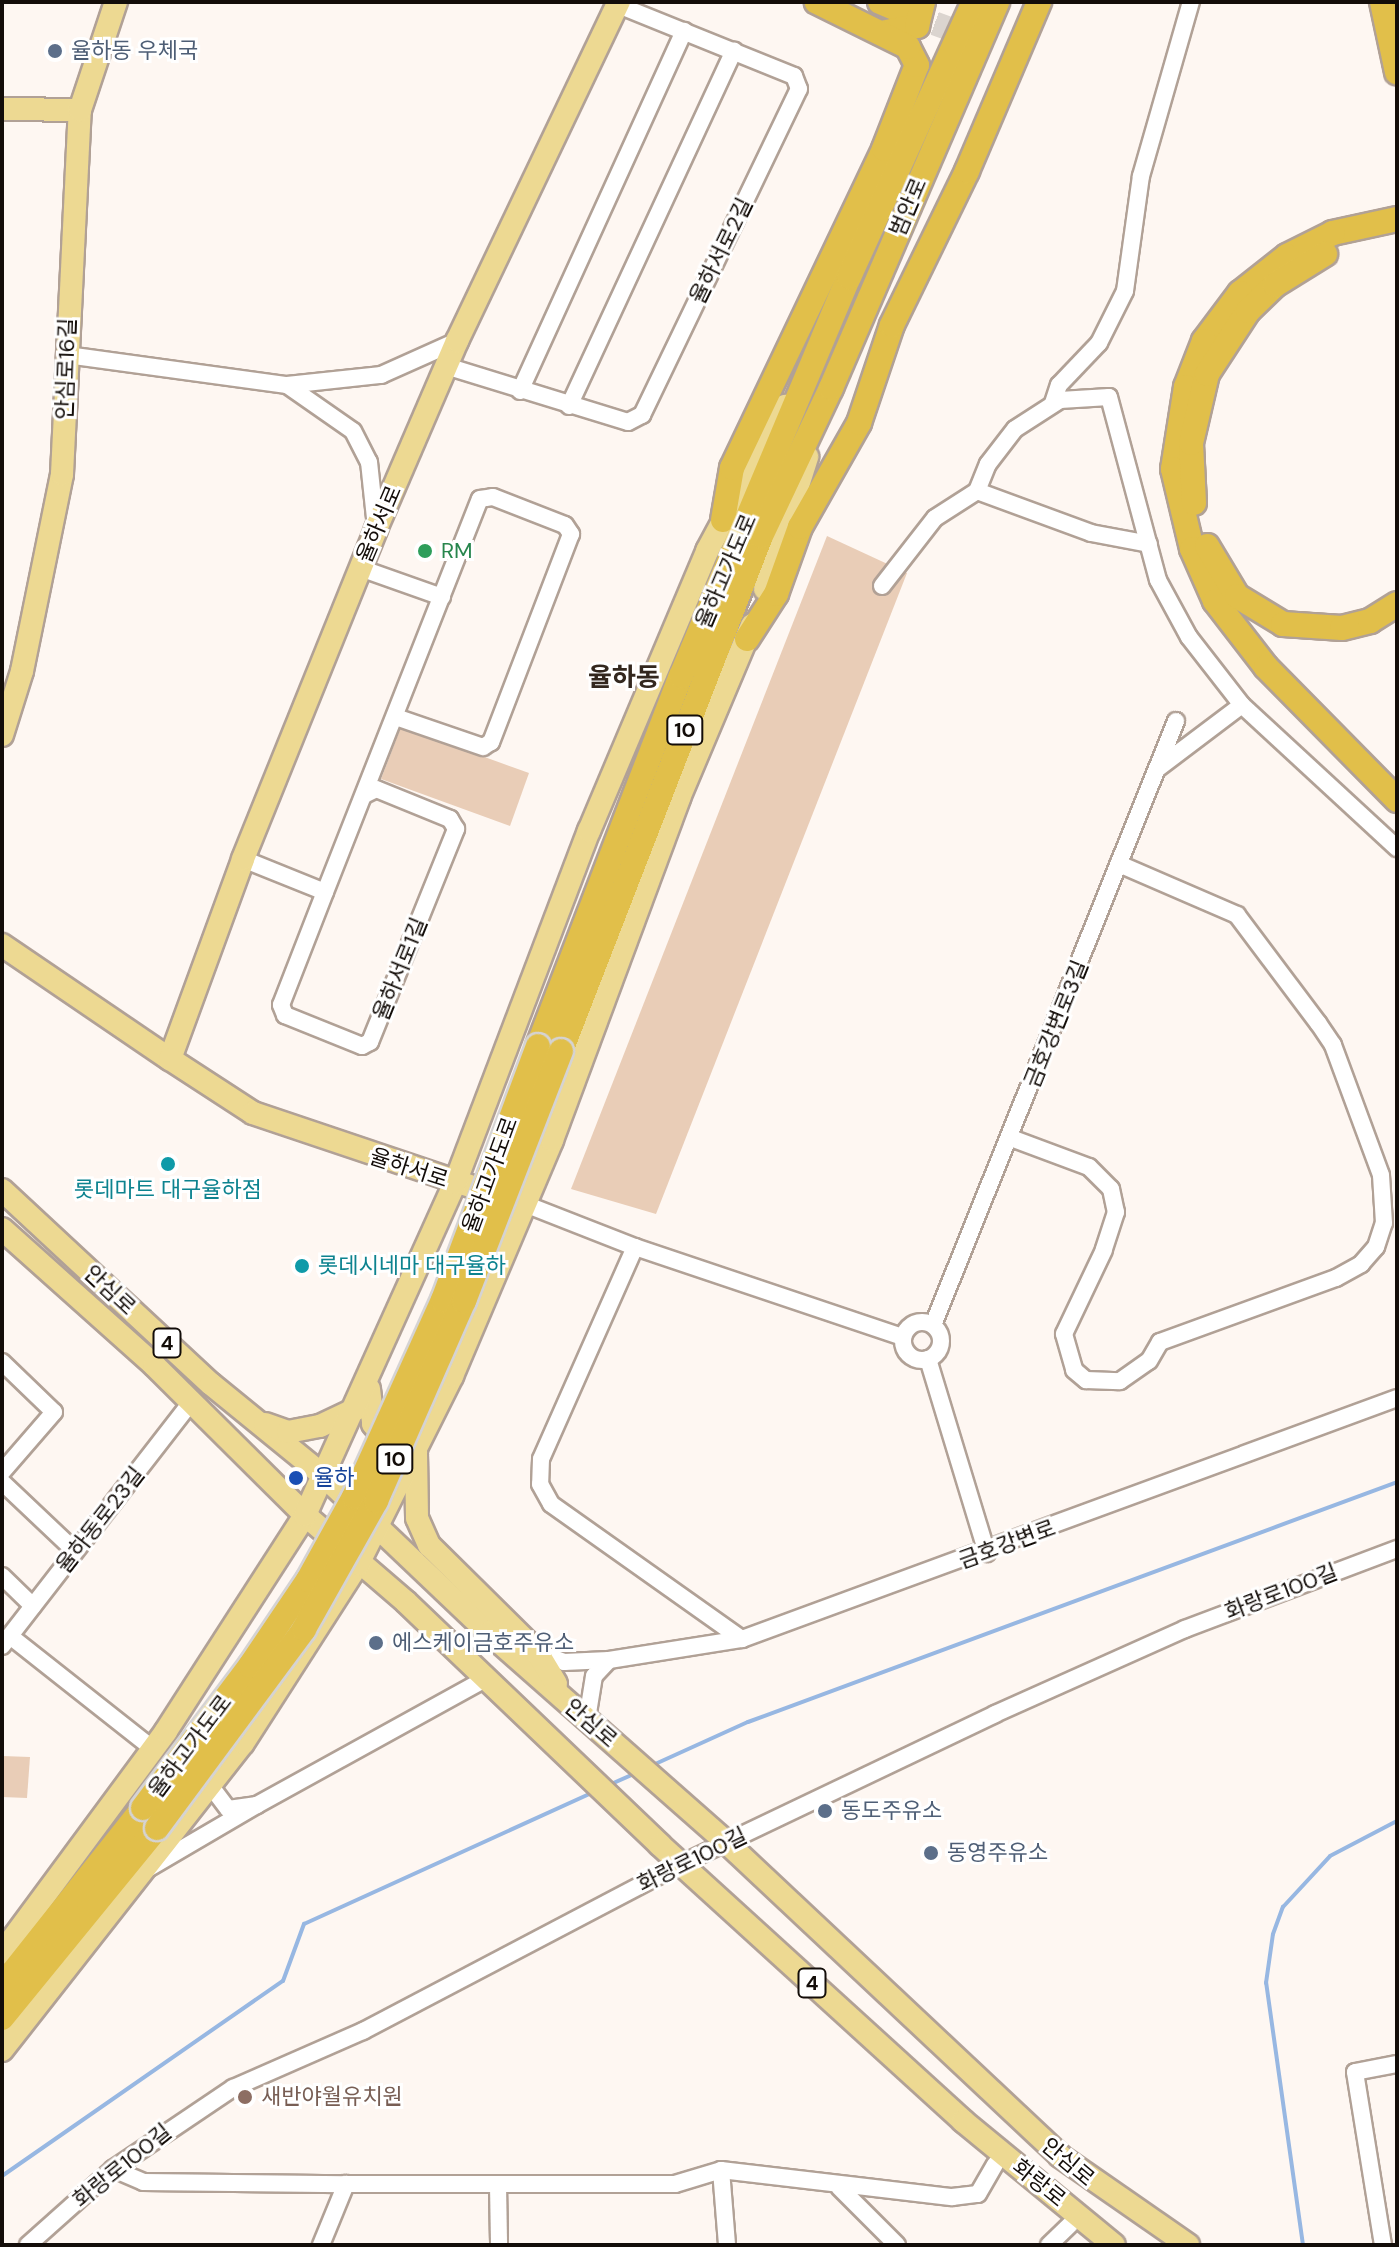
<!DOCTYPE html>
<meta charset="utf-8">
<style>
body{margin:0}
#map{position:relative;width:1399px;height:2247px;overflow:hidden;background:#fef7f2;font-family:"DM Sans","Noto Sans KR",sans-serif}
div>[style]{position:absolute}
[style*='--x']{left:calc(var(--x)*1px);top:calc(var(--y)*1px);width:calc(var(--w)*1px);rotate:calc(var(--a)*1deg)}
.green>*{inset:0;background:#e9cdb7}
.stream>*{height:4px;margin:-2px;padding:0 2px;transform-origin:2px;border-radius:2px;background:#97b7e2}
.highway-tunnel>*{height:24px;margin-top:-12px;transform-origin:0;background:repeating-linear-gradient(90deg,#dbd4cf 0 24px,transparent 0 36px)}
.roads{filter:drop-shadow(2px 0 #b1a196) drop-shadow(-2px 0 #b1a196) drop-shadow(0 2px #b1a196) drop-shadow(0 -2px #b1a196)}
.minor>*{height:16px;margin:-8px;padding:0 8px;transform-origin:8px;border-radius:8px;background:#fff}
.minor>.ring{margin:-8px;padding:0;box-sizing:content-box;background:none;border:16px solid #fff;border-radius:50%}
.major>*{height:22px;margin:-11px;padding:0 11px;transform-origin:11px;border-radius:11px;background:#edd992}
.highway>*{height:24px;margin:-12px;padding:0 12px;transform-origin:12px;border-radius:12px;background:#e1bf4a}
.bridges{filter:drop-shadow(2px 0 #d5d3d3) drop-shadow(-2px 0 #d5d3d3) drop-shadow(0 2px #d5d3d3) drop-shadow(0 -2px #d5d3d3)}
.highway-bridge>*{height:24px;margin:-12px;padding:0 12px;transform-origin:12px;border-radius:12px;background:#e1bf4a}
.dots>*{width:22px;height:22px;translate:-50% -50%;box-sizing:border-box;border:4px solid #fff;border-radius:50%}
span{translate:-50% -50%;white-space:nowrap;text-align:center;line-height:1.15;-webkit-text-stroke:6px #fff;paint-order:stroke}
.shield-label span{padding:2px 6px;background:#fff;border:2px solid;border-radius:6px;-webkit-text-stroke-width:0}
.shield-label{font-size:20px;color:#130d09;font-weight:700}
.service-label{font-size:22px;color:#4e5e75}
.left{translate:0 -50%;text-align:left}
.street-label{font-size:22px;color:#130d09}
.leisure-label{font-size:22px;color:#27864d}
.culture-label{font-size:22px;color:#0d838f}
.transit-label{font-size:22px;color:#164399}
.education-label{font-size:22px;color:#785e54}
.quarter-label{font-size:26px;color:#33271e;font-weight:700}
.frame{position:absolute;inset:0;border:4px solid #130d09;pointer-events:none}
</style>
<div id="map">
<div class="green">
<i style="clip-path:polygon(827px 536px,907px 573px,656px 1214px,571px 1189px)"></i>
<i style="clip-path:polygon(401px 727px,529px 773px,510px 826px,381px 779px)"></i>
<i style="clip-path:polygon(2px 1756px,30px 1757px,27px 1798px,2px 1797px)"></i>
</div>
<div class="stream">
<i style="--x:653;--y:1765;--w:104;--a:-24.4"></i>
<i style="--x:748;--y:1722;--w:692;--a:-20.29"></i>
<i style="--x:609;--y:1785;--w:32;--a:-24"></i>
<i style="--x:2;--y:2176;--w:342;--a:-34.8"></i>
<i style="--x:283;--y:1981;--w:61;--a:-69.8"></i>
<i style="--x:304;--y:1924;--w:319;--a:-24.5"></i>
<i style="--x:1303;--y:2245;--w:265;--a:-98"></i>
<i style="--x:1266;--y:1983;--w:49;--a:-81.9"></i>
<i style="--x:1273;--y:1934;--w:29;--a:-70"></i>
<i style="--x:1283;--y:1907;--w:69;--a:-47.3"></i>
<i style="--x:1330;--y:1856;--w:76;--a:-27.6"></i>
</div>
<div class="highway-tunnel">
<i style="--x:901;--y:11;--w:81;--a:20.2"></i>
</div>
<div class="roads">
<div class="minor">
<i style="--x:67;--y:355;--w:222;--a:7.8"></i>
<i style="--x:287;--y:385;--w:95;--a:-6.1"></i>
<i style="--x:381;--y:375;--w:83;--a:-24.1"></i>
<i style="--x:446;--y:366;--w:190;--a:17.1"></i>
<i style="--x:628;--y:422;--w:16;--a:-27"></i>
<i style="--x:642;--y:415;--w:362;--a:-64.3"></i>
<i style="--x:799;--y:89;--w:14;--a:-111"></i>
<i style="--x:794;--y:76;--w:190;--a:-158"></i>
<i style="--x:287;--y:385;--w:80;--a:34.9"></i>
<i style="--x:353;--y:431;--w:35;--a:63"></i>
<i style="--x:369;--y:462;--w:65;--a:83.9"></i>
<i style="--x:520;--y:391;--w:396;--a:-65.5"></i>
<i style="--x:1053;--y:403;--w:19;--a:-72"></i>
<i style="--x:1059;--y:385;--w:58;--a:-46.4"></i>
<i style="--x:1099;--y:343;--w:58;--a:-63.4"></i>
<i style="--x:1125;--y:291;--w:116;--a:-82.1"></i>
<i style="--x:1141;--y:176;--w:181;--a:-74"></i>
<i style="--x:569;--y:406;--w:392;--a:-65.1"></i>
<i style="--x:977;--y:491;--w:121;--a:20.2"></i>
<i style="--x:1091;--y:533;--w:59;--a:10.7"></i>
<i style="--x:360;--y:568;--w:87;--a:19.5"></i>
<i style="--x:882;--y:586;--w:86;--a:-52.1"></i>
<i style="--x:935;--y:518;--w:50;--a:-32.7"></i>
<i style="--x:977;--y:491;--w:29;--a:-68"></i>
<i style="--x:988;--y:464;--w:44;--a:-52.4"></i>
<i style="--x:1015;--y:429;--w:54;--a:-32.8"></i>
<i style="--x:1060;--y:400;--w:49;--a:-3.5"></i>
<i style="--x:1109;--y:397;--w:189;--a:75"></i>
<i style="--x:1158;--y:580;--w:65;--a:61.5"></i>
<i style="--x:1189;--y:637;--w:86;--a:52.1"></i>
<i style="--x:1157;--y:769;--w:106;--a:-37"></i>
<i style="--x:1242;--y:705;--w:211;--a:42.7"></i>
<i style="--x:243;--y:859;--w:88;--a:21.9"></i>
<i style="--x:325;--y:892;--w:121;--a:111.3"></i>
<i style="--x:281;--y:1005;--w:11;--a:68"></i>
<i style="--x:285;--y:1015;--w:83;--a:21.9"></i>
<i style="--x:362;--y:1046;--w:9;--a:-27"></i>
<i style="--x:370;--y:1042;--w:230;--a:-68"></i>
<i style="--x:456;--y:829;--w:12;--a:-121"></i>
<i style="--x:450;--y:819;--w:80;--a:-157.9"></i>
<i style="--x:376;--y:789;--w:13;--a:153"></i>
<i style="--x:325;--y:892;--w:422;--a:-68.5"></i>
<i style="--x:480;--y:499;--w:13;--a:-9"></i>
<i style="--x:493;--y:497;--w:77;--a:21.3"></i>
<i style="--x:565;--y:525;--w:11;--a:56"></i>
<i style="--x:571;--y:534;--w:223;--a:111"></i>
<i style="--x:491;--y:742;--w:9;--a:148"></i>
<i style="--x:483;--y:747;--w:92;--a:-161"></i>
<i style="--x:1011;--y:1138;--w:83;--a:20.4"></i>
<i style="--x:1089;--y:1167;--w:31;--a:45"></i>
<i style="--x:1111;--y:1189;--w:24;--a:78"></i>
<i style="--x:1116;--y:1212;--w:40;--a:108"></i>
<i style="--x:1104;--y:1250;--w:93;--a:115.5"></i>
<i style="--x:1064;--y:1334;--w:37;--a:74"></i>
<i style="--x:1074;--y:1370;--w:16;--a:40"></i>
<i style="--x:1086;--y:1380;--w:34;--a:2"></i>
<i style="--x:1120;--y:1381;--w:35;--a:-35"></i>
<i style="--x:1149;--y:1361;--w:22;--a:-60"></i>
<i style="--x:1160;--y:1342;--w:187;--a:-20"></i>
<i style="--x:1336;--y:1278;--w:29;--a:-29"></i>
<i style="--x:1361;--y:1264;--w:23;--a:-49"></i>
<i style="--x:1376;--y:1247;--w:25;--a:-72"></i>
<i style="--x:1384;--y:1223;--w:48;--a:-93.6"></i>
<i style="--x:1381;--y:1175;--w:139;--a:-110.3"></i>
<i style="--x:1333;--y:1045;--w:27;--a:-124"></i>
<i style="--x:1318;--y:1023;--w:135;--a:-126.9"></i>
<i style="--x:1237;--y:915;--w:129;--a:-156.6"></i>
<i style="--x:525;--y:1204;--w:118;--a:21.4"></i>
<i style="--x:635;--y:1247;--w:283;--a:18.6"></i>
<i style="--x:635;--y:1247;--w:232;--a:113.9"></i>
<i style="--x:541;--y:1459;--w:25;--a:92"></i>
<i style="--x:540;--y:1484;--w:23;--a:61"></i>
<i style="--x:551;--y:1504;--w:234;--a:35.3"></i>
<i class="ring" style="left:903px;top:1322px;width:22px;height:22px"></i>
<i style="--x:933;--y:1325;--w:651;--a:-68.08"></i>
<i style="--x:928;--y:1359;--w:203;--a:73.1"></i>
<i style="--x:2;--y:1362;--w:72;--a:43.9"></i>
<i style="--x:54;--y:1412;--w:79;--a:130.9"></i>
<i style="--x:2;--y:1482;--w:100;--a:43.4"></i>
<i style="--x:2;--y:1576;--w:43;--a:44.1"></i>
<i style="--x:10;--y:1636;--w:182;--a:38.3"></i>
<i style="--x:2;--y:1646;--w:306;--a:-52.2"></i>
<i style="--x:537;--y:1652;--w:29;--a:20"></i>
<i style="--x:564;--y:1662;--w:45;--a:-2.5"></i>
<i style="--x:609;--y:1660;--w:22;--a:133"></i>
<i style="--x:594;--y:1676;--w:44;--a:99.2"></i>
<i style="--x:609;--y:1660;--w:135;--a:-9"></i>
<i style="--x:742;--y:1639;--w:698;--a:-20.2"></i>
<i style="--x:257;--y:1805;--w:263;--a:-28.9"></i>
<i style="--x:149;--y:1868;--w:125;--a:-30.3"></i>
<i style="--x:257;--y:1805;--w:29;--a:172"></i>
<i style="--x:228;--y:1809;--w:30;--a:-127"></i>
<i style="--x:113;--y:2169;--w:33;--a:23"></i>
<i style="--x:143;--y:2182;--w:203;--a:0.6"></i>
<i style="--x:721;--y:2170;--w:75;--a:85.4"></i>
<i style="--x:498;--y:2185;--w:60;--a:89"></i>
<i style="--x:839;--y:2187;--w:82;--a:45"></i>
<i style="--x:28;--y:2245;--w:114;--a:-41.8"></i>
<i style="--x:113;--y:2169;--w:145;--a:-34"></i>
<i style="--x:233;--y:2088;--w:142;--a:-23.7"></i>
<i style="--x:363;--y:2031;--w:359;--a:-27.7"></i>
<i style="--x:681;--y:1864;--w:348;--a:-25.5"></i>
<i style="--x:995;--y:1714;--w:208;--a:-24.1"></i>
<i style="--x:1185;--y:1629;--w:227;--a:-20.7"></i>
<i style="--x:321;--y:2245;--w:66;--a:-67.7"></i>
<i style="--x:346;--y:2184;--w:329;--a:0"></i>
<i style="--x:675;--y:2184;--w:48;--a:-16.9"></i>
<i style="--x:721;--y:2170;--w:233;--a:6.7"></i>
<i style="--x:952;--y:2197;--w:26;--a:-7"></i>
<i style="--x:978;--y:2194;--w:34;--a:-60"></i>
<i style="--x:1049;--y:2245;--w:29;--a:-44"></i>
<i style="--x:1383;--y:2245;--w:175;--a:-99.2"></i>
<i style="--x:1355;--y:2072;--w:43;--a:-10.8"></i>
</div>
<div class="major">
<i style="--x:2;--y:109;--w:78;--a:0.7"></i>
<i style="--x:765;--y:589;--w:139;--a:-72.3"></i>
<i style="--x:2;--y:735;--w:67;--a:-72.6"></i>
<i style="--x:22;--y:671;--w:201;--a:-78.5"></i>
<i style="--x:62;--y:474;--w:364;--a:-87.2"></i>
<i style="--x:80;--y:110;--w:114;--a:-71.6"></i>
<i style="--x:2;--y:945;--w:203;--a:34.2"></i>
<i style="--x:170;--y:1059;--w:213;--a:-69.9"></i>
<i style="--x:243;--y:859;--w:356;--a:-68"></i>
<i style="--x:376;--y:529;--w:205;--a:-66.7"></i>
<i style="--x:457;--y:341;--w:376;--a:-64.5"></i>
<i style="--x:170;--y:1059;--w:99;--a:33"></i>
<i style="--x:253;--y:1113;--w:260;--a:18.6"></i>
<i style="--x:2;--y:1190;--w:285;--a:42.9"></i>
<i style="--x:211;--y:1384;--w:146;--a:39.2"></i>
<i style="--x:324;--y:1476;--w:228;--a:43.6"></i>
<i style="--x:489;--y:1633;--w:316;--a:41.4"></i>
<i style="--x:726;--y:1842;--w:458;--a:43.2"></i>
<i style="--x:1060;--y:2156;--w:156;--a:34.8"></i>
<i style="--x:2;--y:1229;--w:205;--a:41.8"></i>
<i style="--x:155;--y:1366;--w:211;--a:44.8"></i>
<i style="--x:305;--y:1515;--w:133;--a:40.7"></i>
<i style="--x:406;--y:1602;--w:352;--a:43.7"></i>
<i style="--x:660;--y:1845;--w:410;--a:42.3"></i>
<i style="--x:963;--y:2121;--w:195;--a:39.4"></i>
<i style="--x:369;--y:1389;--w:35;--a:83"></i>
<i style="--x:373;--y:1424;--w:25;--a:50"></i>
<i style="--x:389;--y:1443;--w:29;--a:20"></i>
<i style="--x:416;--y:1453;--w:65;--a:89.1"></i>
<i style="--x:417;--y:1518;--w:30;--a:66"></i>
<i style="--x:429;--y:1545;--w:152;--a:44.7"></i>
<i style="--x:537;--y:1652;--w:37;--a:59"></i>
<i style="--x:265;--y:1424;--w:24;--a:19"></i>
<i style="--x:288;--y:1432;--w:33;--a:-11"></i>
<i style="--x:320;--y:1426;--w:42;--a:-25.3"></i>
<i style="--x:2;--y:1953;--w:276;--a:-53.5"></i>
<i style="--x:166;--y:1731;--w:257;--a:-57.2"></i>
<i style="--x:305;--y:1515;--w:364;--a:-65.7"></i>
<i style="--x:455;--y:1183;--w:377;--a:-69.2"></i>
<i style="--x:589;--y:831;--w:304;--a:-67.1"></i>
<i style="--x:707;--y:551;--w:165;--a:-61.7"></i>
<i style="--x:2;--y:2050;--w:390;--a:-51.9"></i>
<i style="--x:243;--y:1743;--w:213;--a:-57.3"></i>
<i style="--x:358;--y:1564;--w:210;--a:-63.4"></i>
<i style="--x:452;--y:1376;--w:256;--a:-67"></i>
<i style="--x:552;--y:1140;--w:365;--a:-69.6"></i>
<i style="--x:679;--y:798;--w:188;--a:-67.1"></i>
</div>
<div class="highway">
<i style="--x:880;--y:2;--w:23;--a:23"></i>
<i style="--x:1382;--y:2;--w:72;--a:77.9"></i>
<i style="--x:881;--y:33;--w:37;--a:-11"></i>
<i style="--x:917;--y:26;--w:25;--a:-76"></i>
<i style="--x:1397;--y:219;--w:66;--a:167.7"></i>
<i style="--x:1333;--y:233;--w:51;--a:153.4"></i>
<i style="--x:1287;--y:256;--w:60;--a:141.8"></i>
<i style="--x:1240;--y:293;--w:60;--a:126.9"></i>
<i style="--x:1204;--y:341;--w:49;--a:111.4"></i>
<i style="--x:1186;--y:387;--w:83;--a:99"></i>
<i style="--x:1173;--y:469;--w:82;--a:76.6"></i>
<i style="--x:1192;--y:549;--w:57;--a:66.1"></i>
<i style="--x:1215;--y:601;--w:83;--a:52.3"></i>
<i style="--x:1266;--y:667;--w:187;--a:45.4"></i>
<i style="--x:1194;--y:503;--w:60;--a:-92.9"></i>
<i style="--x:1191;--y:443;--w:71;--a:-76.9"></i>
<i style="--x:1207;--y:374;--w:75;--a:-56.9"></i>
<i style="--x:1248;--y:311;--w:37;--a:-44"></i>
<i style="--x:1275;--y:285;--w:59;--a:-31.8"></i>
<i style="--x:723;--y:520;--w:53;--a:-80.2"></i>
<i style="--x:732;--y:468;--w:353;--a:-64.5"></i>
<i style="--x:884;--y:149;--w:90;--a:-68.6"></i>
<i style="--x:917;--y:65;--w:20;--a:-117"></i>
<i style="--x:908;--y:47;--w:102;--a:-153.7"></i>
<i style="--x:1207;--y:546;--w:58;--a:59"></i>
<i style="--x:1237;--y:596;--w:54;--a:31.3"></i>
<i style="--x:1283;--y:624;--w:59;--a:3.9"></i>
<i style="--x:1342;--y:628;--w:29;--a:-14"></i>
<i style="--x:1370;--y:621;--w:32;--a:-32"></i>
<i style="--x:747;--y:639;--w:54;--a:-57.2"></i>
<i style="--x:776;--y:594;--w:71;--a:-70.3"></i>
<i style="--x:800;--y:527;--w:120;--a:-60.4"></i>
<i style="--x:859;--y:423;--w:103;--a:-71.4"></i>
<i style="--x:892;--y:325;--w:171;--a:-64"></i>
<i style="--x:967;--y:171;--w:184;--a:-66.9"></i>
<i style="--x:538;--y:1046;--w:397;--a:-68.9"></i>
<i style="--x:681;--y:676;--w:433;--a:-67.2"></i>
<i style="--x:849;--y:277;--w:302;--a:-65.6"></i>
<i style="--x:561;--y:1051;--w:552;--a:-68.78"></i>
<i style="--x:761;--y:536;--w:164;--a:-64.7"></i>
<i style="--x:831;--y:388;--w:420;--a:-66.7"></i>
<i style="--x:2;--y:1986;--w:227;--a:-51.6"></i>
<i style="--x:2;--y:2018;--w:245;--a:-50.8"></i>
</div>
</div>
<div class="bridges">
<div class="highway-bridge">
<i style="--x:143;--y:1808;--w:178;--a:-53"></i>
<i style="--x:250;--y:1666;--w:104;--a:-56"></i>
<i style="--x:308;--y:1580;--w:95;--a:-61"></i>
<i style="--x:354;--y:1497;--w:216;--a:-65.7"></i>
<i style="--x:443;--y:1300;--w:271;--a:-69.5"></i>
<i style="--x:157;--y:1828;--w:247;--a:-53.5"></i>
<i style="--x:304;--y:1629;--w:147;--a:-60.6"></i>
<i style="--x:376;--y:1501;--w:219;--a:-66.3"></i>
<i style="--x:464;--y:1301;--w:268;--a:-68.8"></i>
</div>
</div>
<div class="dots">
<i style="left:55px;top:51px;background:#5c6f8a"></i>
<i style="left:425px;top:551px;background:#2e9e5b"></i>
<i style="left:168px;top:1164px;background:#0f9aa8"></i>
<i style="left:302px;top:1266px;background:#0f9aa8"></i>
<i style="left:296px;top:1478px;background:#1a4fb4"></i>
<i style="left:376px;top:1643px;background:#5c6f8a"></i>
<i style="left:825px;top:1811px;background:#5c6f8a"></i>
<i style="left:931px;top:1853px;background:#5c6f8a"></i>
<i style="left:245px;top:2097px;background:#8d6e63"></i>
</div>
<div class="shield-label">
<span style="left:685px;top:730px">10</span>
<span style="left:167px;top:1343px">4</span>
<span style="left:395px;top:1459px">10</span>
<span style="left:812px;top:1983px">4</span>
</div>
<div class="service-label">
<span class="left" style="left:71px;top:51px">율하동 우체국</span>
<span class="left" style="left:392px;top:1643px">에스케이금호주유소</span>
<span class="left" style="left:841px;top:1811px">동도주유소</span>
<span class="left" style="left:947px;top:1853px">동영주유소</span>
</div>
<div class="street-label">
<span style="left:908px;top:207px;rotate:-67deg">범안로</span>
<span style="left:721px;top:251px;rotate:-64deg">율하서로2길</span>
<span style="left:66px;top:369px;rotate:-88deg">안심로16길</span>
<span style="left:379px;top:524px;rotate:-67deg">율하서로</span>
<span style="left:726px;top:571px;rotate:-67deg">율하고가도로</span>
<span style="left:400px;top:969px;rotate:-68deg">율하서로1길</span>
<span style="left:1056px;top:1024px;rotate:-68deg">금호강변로3길</span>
<span style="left:409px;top:1168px;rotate:18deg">율하서로</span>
<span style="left:490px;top:1175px;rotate:-70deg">율하고가도로</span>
<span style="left:110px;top:1290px;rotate:43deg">안심로</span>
<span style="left:100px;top:1520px;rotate:-52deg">율하동로23길</span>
<span style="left:1007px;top:1544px;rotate:-20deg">금호강변로</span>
<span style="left:1281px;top:1592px;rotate:-21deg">화랑로100길</span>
<span style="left:591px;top:1723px;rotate:41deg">안심로</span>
<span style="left:190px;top:1746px;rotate:-53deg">율하고가도로</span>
<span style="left:692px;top:1860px;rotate:-26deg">화랑로100길</span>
<span style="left:1068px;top:2162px;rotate:40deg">안심로</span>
<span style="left:122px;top:2166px;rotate:-39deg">화랑로100길</span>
<span style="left:1039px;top:2183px;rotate:39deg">화랑로</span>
</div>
<div class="leisure-label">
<span class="left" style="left:441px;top:551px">RM</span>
</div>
<div class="culture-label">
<span style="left:168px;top:1190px">롯데마트 대구율하점</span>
<span class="left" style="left:318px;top:1266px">롯데시네마 대구율하</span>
</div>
<div class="transit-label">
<span class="left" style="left:314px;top:1478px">율하</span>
</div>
<div class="education-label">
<span class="left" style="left:261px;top:2097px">새반야월유치원</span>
</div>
<div class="quarter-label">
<span style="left:624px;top:678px">율하동</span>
</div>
<div class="frame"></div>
</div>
